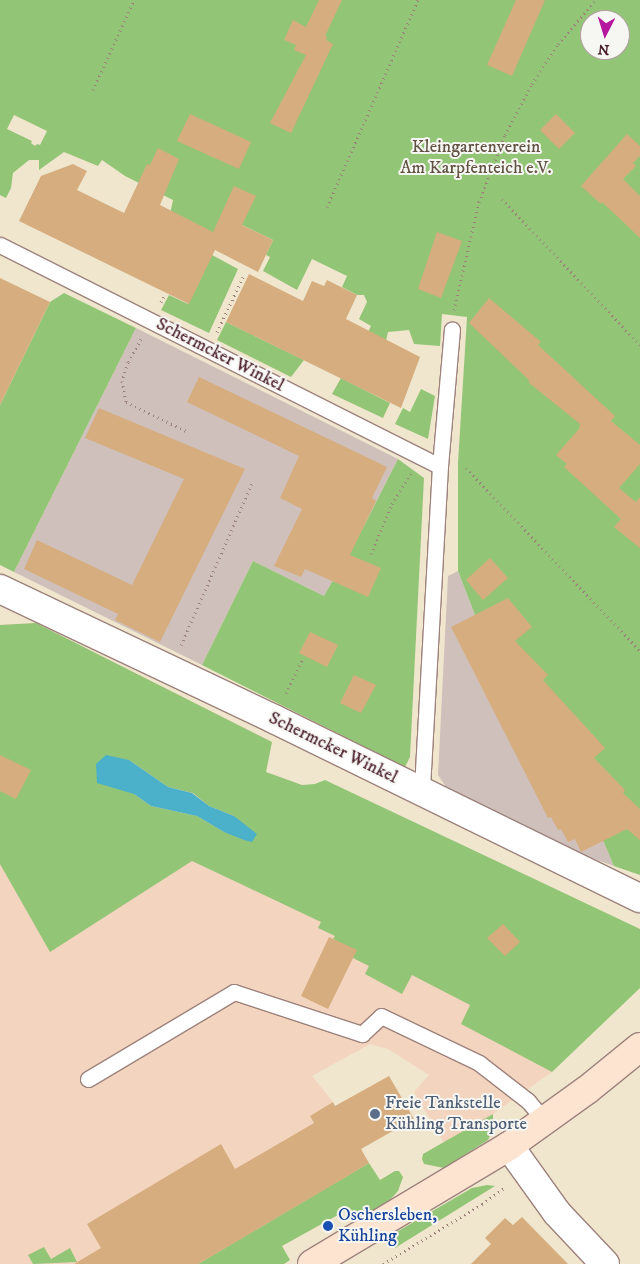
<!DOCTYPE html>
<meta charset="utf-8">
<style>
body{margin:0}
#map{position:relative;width:640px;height:1264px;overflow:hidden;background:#f0e6ce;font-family:"IM FELL DW Pica",serif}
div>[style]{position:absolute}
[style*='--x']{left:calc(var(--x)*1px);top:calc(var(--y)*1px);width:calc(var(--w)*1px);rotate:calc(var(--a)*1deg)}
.built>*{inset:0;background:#f3d4bf}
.industrial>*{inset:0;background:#cfc0bb}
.green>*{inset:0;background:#93c576}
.water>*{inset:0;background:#4bb1ca}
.building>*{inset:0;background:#d6ad7e}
.path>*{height:3px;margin-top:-1.5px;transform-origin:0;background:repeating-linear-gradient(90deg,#9d827c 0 1px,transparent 0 5px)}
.roads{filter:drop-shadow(1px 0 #9d827c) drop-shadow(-1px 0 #9d827c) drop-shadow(0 1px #9d827c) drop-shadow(0 -1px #9d827c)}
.service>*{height:15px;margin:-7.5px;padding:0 7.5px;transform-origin:7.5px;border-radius:7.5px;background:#fff}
.minor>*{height:28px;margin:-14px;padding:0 14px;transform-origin:14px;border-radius:14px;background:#fff}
.secondary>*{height:28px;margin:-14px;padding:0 14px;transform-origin:14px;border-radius:14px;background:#fde4d1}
.dots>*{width:14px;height:14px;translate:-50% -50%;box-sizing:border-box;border:2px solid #f6f6f2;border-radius:50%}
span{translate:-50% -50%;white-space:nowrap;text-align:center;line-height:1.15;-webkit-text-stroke:4px #f6f6f2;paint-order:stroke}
.park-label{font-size:18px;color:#605142}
.street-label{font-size:18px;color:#4a1f2b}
.service-label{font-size:18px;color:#4e5e75}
.left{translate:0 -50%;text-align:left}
.transit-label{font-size:18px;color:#164399}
.north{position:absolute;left:580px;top:10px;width:50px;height:50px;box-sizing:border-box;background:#f6f6f2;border:1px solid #b1a0a2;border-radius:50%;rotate:185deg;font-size:14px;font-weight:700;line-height:20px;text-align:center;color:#4a1f2b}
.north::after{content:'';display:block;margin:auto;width:18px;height:22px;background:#b5179e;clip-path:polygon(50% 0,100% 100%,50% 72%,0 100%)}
</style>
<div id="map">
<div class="built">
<i style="clip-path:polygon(36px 623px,272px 742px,266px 772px,302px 785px,580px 1043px,552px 1072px,493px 1114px,444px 1143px,414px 1092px,429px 1075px,388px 1049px,370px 1044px,312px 1076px,333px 1102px,310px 1116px,346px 1177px,339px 1181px,244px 1264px,0 1264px,0 625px)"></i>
</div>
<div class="industrial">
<i style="clip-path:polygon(136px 328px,398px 459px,364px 526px,324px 596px,253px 561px,202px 665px,14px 572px)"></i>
<i style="clip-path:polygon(458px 571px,475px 615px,572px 806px,597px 825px,614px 866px,580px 854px,448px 790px,438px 775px,448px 576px)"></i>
</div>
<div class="green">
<i style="clip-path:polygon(evenodd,0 0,640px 0,640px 875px,614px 866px,597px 826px,572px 806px,475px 615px,458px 571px,458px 463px,467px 317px,442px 314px,440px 346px,414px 344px,409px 330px,388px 332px,386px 341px,368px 332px,371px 326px,359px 319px,367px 302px,364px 295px,357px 295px,342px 287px,347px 276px,312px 259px,297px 290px,263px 271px,270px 257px,266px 255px,273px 240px,226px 217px,212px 255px,238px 269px,209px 333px,161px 310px,169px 295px,188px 304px,166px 233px,173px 200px,125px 176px,102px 160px,98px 166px,64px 152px,39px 170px,39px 160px,29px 160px,13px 173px,11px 188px,6px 198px,0 195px,0 0,590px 20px,620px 20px,620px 50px,590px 50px,590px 20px,0 0,14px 115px,47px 131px,40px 145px,37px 144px,35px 146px,31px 143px,32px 141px,7px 129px,14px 115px)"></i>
<i style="clip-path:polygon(64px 293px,136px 328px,14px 572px,0 565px,0 405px,50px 302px)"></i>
<i style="clip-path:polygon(226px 322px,304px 360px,291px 377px,217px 340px)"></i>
<i style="clip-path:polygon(341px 378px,390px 403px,383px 418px,332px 394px)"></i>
<i style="clip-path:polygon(421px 389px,435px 396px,428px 439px,395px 424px,403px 408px,410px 412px)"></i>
<i style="clip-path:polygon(398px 459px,424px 478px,410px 757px,405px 767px,202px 665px,253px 561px,324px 596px,364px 526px)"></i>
<i style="clip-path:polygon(evenodd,36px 623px,272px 742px,266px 772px,302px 785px,315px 784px,325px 780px,640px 929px,640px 988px,552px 1072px,461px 1024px,470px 1005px,412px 975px,402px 994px,365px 974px,369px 966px,353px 958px,333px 939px,335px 936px,318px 928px,321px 922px,192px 861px,50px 952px,0 864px,0 625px,36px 623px,129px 760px,168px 787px,193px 793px,209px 806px,234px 816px,224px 832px,197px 816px,151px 806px,134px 794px,129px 760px)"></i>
<i style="clip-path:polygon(493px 1114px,493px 1130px,488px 1140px,444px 1168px,424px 1164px,422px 1159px,423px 1154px)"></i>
<i style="clip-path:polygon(369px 1163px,380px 1180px,395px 1171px,399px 1171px,403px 1177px,398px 1191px,389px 1201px,355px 1221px,347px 1210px,282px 1246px,290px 1260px,284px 1264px,198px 1264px)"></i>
<i style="clip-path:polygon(487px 1185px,495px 1186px,395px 1248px,388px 1237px,472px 1188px)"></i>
<i style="clip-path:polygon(44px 1247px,51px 1259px,70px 1248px,77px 1262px,33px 1264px,28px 1255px)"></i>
</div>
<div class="water">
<i style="clip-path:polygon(106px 755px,129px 760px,168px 787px,192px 793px,209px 806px,234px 816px,257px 834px,252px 842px,244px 840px,224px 832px,197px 816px,151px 806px,134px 794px,97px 783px,96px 764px)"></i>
</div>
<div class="building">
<i style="clip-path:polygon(319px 0,342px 0,325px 36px,327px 37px,326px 40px,333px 44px,291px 133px,270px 123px,306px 55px,294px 50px,296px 45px,284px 40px,293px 20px,306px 27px)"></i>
<i style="clip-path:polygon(516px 0,545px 0,512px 76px,487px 65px)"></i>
<i style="clip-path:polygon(190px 114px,251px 142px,239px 169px,177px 141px)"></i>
<i style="clip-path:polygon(556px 114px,575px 133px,559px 149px,540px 130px)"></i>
<i style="clip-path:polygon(627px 134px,640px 146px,640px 156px,633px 163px,636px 166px,623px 179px,640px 196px,640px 238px,602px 202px,601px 204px,581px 186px)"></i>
<i style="clip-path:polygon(158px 148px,179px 159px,160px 205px,213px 232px,234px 186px,256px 196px,242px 225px,273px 240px,258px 272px,215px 250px,189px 304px,19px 221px,41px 176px,73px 164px,87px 171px,77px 190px,124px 213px,147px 164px,150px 165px)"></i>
<i style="clip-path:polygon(437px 232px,462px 241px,441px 298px,418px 289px)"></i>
<i style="clip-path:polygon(249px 274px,303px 301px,312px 281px,324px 286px,327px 280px,357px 295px,346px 319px,420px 357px,401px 408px,226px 322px)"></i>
<i style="clip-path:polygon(0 278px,50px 302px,0 405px)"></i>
<i style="clip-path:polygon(489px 298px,541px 342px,538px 345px,615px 416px,611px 421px,640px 445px,640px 464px,619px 488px,636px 502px,640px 497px,640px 548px,614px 527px,621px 519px,564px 467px,567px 464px,556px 455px,579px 429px,580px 424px,528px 382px,530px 381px,469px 323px)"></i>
<i style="clip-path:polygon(199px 377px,387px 467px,372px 498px,376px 501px,350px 555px,381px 568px,368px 597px,305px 569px,301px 577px,274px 566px,302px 509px,280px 498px,299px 456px,187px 402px)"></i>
<i style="clip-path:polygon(99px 408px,245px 469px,160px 642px,115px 620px,118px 614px,24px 569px,37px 540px,132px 585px,184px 479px,85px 438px)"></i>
<i style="clip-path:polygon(490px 558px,508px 578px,483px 600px,466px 580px)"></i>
<i style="clip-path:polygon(508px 598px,532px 627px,515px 641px,548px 675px,543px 680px,605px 748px,594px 758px,625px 790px,623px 793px,640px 809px,640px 840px,627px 829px,581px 852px,575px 839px,568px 842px,561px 829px,558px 830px,551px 817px,548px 818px,451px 627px)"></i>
<i style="clip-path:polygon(310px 632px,338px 645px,327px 667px,299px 653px)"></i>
<i style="clip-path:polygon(354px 675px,376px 685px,361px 713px,340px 703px)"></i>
<i style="clip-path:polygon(0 755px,31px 770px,16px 799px,0 791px)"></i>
<i style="clip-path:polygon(503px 924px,520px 942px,505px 956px,487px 938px)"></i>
<i style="clip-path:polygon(329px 937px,357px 950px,328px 1009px,301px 996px)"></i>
<i style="clip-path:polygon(389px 1076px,414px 1119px,361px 1149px,369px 1163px,346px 1177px,198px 1264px,74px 1264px,101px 1248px,87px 1224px,221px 1144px,235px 1169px,314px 1123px,310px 1116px,333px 1102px,335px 1106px)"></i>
<i style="clip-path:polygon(522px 1217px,568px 1264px,471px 1264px,491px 1244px,485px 1238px,505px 1218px,513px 1225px)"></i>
</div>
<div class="path">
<i style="--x:93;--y:90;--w:99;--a:-65.5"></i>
<i style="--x:502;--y:199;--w:201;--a:46.6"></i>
<i style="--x:327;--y:207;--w:226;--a:-66.3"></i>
<i style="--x:161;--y:302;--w:9;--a:-63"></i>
<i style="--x:454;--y:310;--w:111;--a:-77"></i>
<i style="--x:479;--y:202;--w:72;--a:-68.8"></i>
<i style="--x:505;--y:135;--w:58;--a:-62.1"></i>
<i style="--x:532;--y:84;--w:48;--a:-57"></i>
<i style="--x:558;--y:44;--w:58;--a:-49.2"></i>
<i style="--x:217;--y:332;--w:61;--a:-64.7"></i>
<i style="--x:141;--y:339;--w:26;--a:119"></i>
<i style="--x:128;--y:362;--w:20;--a:108"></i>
<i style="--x:122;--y:381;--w:21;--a:79"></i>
<i style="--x:126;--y:402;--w:67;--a:25.8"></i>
<i style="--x:466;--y:468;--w:253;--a:46.4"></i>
<i style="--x:371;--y:554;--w:54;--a:-67.2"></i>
<i style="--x:392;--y:504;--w:36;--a:-58"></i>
<i style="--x:181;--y:645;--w:179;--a:-66.3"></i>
<i style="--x:286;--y:693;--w:39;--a:-64"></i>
<i style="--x:383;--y:1264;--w:116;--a:-31.2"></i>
<i style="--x:482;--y:1204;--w:29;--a:-36"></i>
</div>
<div class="roads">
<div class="service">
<i style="--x:0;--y:245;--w:492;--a:26.7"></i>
<i style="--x:440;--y:466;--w:325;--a:93.2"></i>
<i style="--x:440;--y:466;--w:137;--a:-85"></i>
<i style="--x:88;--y:1079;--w:170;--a:-30.8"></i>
<i style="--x:234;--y:992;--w:135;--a:18.2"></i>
<i style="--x:362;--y:1034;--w:26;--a:-43"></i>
<i style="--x:381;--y:1016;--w:109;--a:25.6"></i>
<i style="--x:479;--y:1063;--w:62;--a:37.8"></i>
<i style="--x:528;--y:1101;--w:26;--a:50"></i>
</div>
<div class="minor">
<i style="--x:0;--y:589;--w:303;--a:25.4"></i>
<i style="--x:274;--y:719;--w:407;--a:26.1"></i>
<i style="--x:509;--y:1146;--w:82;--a:54.4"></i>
<i style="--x:557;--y:1213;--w:70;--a:46.7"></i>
</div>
<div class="secondary">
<i style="--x:312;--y:1264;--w:230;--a:-30.9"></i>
<i style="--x:509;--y:1146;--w:96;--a:-35.7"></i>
<i style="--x:587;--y:1090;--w:68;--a:-39.1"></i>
</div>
</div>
<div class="dots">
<i style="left:375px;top:1114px;background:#5c6f8a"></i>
<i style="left:328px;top:1226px;background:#1a4fb4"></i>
</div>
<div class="park-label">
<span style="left:476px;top:158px">Kleingartenverein<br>Am Karpfenteich e.V.</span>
</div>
<div class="street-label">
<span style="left:220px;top:355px;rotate:27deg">Schermcker Winkel</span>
<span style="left:333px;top:748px;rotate:26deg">Schermcker Winkel</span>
</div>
<div class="service-label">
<span class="left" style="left:385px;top:1114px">Freie Tankstelle<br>Kühling Transporte</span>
</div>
<div class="transit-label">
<span class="left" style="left:338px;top:1226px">Oschersleben,<br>Kühling</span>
</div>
<div class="north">N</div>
</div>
